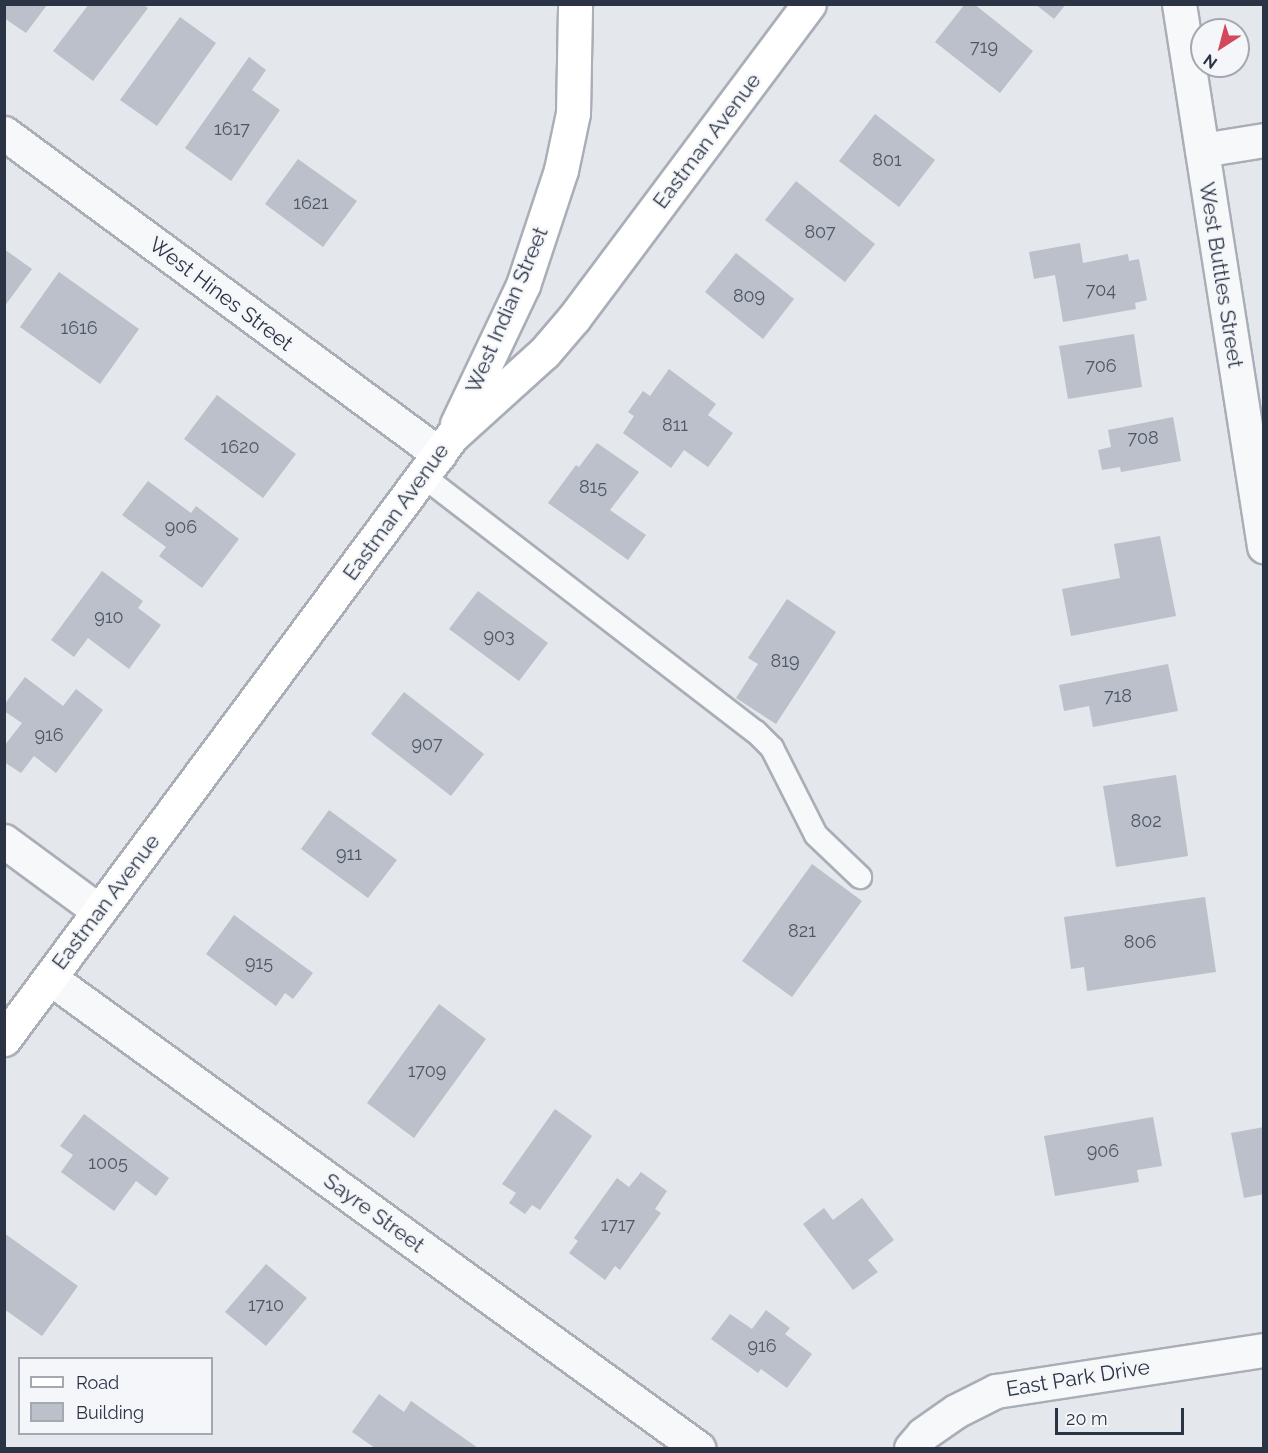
<!DOCTYPE html>
<style>
body{margin:0}
#map{position:relative;width:1268px;height:1453px;overflow:hidden;background:#e4e7ec;font-family:Raleway,sans-serif}
div>[style]{position:absolute}
[style*='--x']{left:calc(var(--x)*1px);top:calc(var(--y)*1px);width:calc(var(--w)*1px);rotate:calc(var(--a)*1deg)}
.building>*{inset:0;background:#bbc0ca}
.roads{filter:drop-shadow(2px 0 #a9aeb7) drop-shadow(-2px 0 #a9aeb7) drop-shadow(0 2px #a9aeb7) drop-shadow(0 -2px #a9aeb7)}
.lane>*{height:22px;margin:-11px;padding:0 11px;transform-origin:11px;border-radius:11px;background:#f7f8fa}
.street>*{height:33px;margin:-16.5px;padding:0 16.5px;transform-origin:16.5px;border-radius:16.5px;background:#f7f8fa}
.primary>*{height:33px;margin:-16.5px;padding:0 16.5px;transform-origin:16.5px;border-radius:16.5px;background:#fff}
span{translate:-50% -50%;white-space:nowrap;text-align:center;line-height:1.15;-webkit-text-stroke:4.5px #f4f6f9;paint-order:stroke}
.number-label{font-size:18px;color:#4f5766}
.number-label span{-webkit-text-stroke-width:0}
.street-label{font-size:21px;color:#2b3445}
.frame{position:absolute;inset:0;border:6px solid #2b3445;pointer-events:none}
.legend{position:absolute;left:18px;top:1357px;width:195px;height:78px;box-sizing:border-box;background:#f4f6f9;border:2px solid #a4a8b1;margin:0;padding:8px 10px;list-style:none;font-size:18px;color:#2b3445}
.legend li{display:flex;align-items:center;gap:12px;height:30px}
.legend b{width:30px;border:2px solid #a4a8b1}
.north{position:absolute;left:1190px;top:18px;width:60px;height:60px;box-sizing:border-box;background:#f4f6f9;border:2px solid #a4a8b1;border-radius:50%;rotate:216deg;font-size:16px;font-weight:700;line-height:24px;text-align:center;color:#2b3445}
.north::after{content:'';display:block;margin:auto;width:21px;height:27px;background:#d1495b;clip-path:polygon(50% 0,100% 100%,50% 72%,0 100%)}
.scale{position:absolute;left:1055px;top:1408px;width:129px;height:27px;box-sizing:border-box;border:3px solid #2b3445;border-top:0;padding-left:8px;font-size:18px;line-height:21px;white-space:nowrap;color:#2b3445;-webkit-text-stroke:4px #f4f6f9;paint-order:stroke}
</style>
<div id="map">
<div class="building">
<i style="clip-path:polygon(89px 4px,143px 4px,148px 8px,93px 81px,53px 51px)"></i>
<i style="clip-path:polygon(965px 4px,974px 4px,1033px 51px,1000px 93px,935px 42px)"></i>
<i style="clip-path:polygon(1035px 4px,1066px 4px,1054px 19px)"></i>
<i style="clip-path:polygon(4px 5px,47px 5px,26px 33px,4px 18px)"></i>
<i style="clip-path:polygon(180px 17px,216px 43px,157px 126px,120px 100px)"></i>
<i style="clip-path:polygon(249px 57px,266px 70px,252px 90px,280px 110px,231px 181px,185px 148px)"></i>
<i style="clip-path:polygon(875px 114px,935px 160px,899px 207px,839px 161px)"></i>
<i style="clip-path:polygon(298px 159px,357px 201px,323px 247px,265px 204px)"></i>
<i style="clip-path:polygon(796px 181px,875px 244px,845px 282px,765px 220px)"></i>
<i style="clip-path:polygon(1080px 243px,1083px 263px,1128px 254px,1129px 261px,1139px 259px,1147px 300px,1135px 303px,1136px 309px,1063px 322px,1055px 275px,1034px 279px,1029px 252px)"></i>
<i style="clip-path:polygon(4px 249px,32px 269px,4px 307px)"></i>
<i style="clip-path:polygon(736px 253px,794px 299px,763px 339px,705px 292px)"></i>
<i style="clip-path:polygon(59px 272px,139px 329px,100px 384px,20px 327px)"></i>
<i style="clip-path:polygon(1134px 334px,1142px 387px,1068px 399px,1059px 346px)"></i>
<i style="clip-path:polygon(669px 369px,716px 404px,708px 415px,733px 433px,708px 467px,684px 450px,671px 468px,623px 433px,634px 416px,628px 412px,643px 391px,650px 396px)"></i>
<i style="clip-path:polygon(217px 395px,296px 454px,263px 498px,184px 439px)"></i>
<i style="clip-path:polygon(1173px 417px,1181px 461px,1121px 472px,1120px 467px,1102px 470px,1098px 450px,1111px 447px,1108px 430px)"></i>
<i style="clip-path:polygon(597px 443px,639px 472px,610px 510px,646px 535px,628px 560px,548px 503px,576px 465px,579px 467px)"></i>
<i style="clip-path:polygon(148px 481px,191px 513px,196px 506px,239px 539px,202px 588px,159px 556px,166px 547px,122px 515px)"></i>
<i style="clip-path:polygon(1160px 536px,1176px 616px,1071px 636px,1062px 589px,1120px 578px,1114px 544px)"></i>
<i style="clip-path:polygon(102px 571px,143px 601px,138px 608px,161px 625px,129px 669px,88px 638px,74px 657px,51px 640px)"></i>
<i style="clip-path:polygon(478px 591px,548px 643px,519px 681px,449px 629px)"></i>
<i style="clip-path:polygon(787px 599px,836px 632px,776px 724px,736px 698px,758px 664px,748px 658px)"></i>
<i style="clip-path:polygon(1168px 664px,1178px 711px,1093px 727px,1089px 706px,1064px 711px,1059px 685px)"></i>
<i style="clip-path:polygon(25px 677px,63px 706px,76px 689px,103px 710px,56px 773px,34px 756px,21px 773px,4px 762px,4px 746px,22px 723px,4px 711px,4px 705px)"></i>
<i style="clip-path:polygon(404px 692px,484px 754px,451px 796px,371px 734px)"></i>
<i style="clip-path:polygon(1176px 775px,1188px 856px,1116px 867px,1103px 786px)"></i>
<i style="clip-path:polygon(329px 810px,397px 860px,368px 898px,301px 849px)"></i>
<i style="clip-path:polygon(812px 864px,862px 901px,792px 997px,742px 961px)"></i>
<i style="clip-path:polygon(1205px 897px,1216px 972px,1087px 991px,1084px 967px,1071px 969px,1064px 917px)"></i>
<i style="clip-path:polygon(234px 915px,313px 973px,293px 999px,285px 993px,276px 1006px,206px 954px)"></i>
<i style="clip-path:polygon(439px 1004px,486px 1039px,414px 1138px,367px 1103px)"></i>
<i style="clip-path:polygon(555px 1109px,592px 1136px,540px 1210px,532px 1205px,525px 1214px,509px 1203px,516px 1193px,502px 1184px)"></i>
<i style="clip-path:polygon(84px 1114px,169px 1178px,156px 1196px,136px 1181px,114px 1211px,61px 1172px,73px 1155px,60px 1146px)"></i>
<i style="clip-path:polygon(1153px 1117px,1162px 1166px,1137px 1170px,1139px 1182px,1055px 1196px,1044px 1136px)"></i>
<i style="clip-path:polygon(1264px 1127px,1264px 1194px,1244px 1198px,1231px 1133px)"></i>
<i style="clip-path:polygon(641px 1172px,667px 1191px,655px 1209px,661px 1213px,620px 1270px,615px 1266px,605px 1280px,569px 1253px,578px 1241px,574px 1238px,617px 1178px,629px 1187px)"></i>
<i style="clip-path:polygon(862px 1198px,894px 1240px,868px 1260px,878px 1272px,853px 1290px,803px 1224px,824px 1208px,833px 1220px)"></i>
<i style="clip-path:polygon(4px 1233px,78px 1286px,42px 1336px,4px 1309px)"></i>
<i style="clip-path:polygon(266px 1264px,307px 1298px,266px 1346px,225px 1312px)"></i>
<i style="clip-path:polygon(766px 1310px,790px 1328px,785px 1334px,812px 1354px,787px 1388px,761px 1369px,758px 1373px,711px 1339px,730px 1314px,752px 1329px)"></i>
<i style="clip-path:polygon(379px 1394px,404px 1412px,411px 1401px,478px 1448px,375px 1448px,352px 1432px)"></i>
</div>
<div class="roads">
<div class="lane">
<i style="--x:423;--y:476;--w:420;--a:37.6"></i>
<i style="--x:756;--y:732;--w:23;--a:45"></i>
<i style="--x:772;--y:748;--w:97;--a:63.2"></i>
<i style="--x:816;--y:835;--w:61;--a:43.7"></i>
</div>
<div class="street">
<i style="--x:1179;--y:4;--w:549;--a:81.09"></i>
<i style="--x:4;--y:133;--w:541;--a:36.42"></i>
<i style="--x:1202;--y:150;--w:63;--a:-9.2"></i>
<i style="--x:4;--y:841;--w:118;--a:36.4"></i>
<i style="--x:50;--y:978;--w:801;--a:35.95"></i>
<i style="--x:911;--y:1448;--w:18;--a:-49"></i>
<i style="--x:923;--y:1434;--w:40;--a:-34.9"></i>
<i style="--x:956;--y:1411;--w:45;--a:-26.6"></i>
<i style="--x:996;--y:1391;--w:271;--a:-8.7"></i>
</div>
<div class="primary">
<i style="--x:457;--y:424;--w:154;--a:-64.6"></i>
<i style="--x:523;--y:285;--w:121;--a:-71.7"></i>
<i style="--x:561;--y:170;--w:58;--a:-78.1"></i>
<i style="--x:573;--y:113;--w:109;--a:-88.9"></i>
<i style="--x:4;--y:1039;--w:751;--a:-53.39"></i>
<i style="--x:452;--y:436;--w:124;--a:-42.1"></i>
<i style="--x:544;--y:353;--w:46;--a:-49.4"></i>
<i style="--x:574;--y:318;--w:392;--a:-53.2"></i>
</div>
</div>
<div class="number-label">
<span style="left:984px;top:47px">719</span>
<span style="left:232px;top:129px">1617</span>
<span style="left:887px;top:160px">801</span>
<span style="left:311px;top:203px">1621</span>
<span style="left:820px;top:232px">807</span>
<span style="left:1101px;top:290px">704</span>
<span style="left:749px;top:296px">809</span>
<span style="left:79px;top:328px">1616</span>
<span style="left:1101px;top:366px">706</span>
<span style="left:675px;top:425px">811</span>
<span style="left:1143px;top:438px">708</span>
<span style="left:240px;top:447px">1620</span>
<span style="left:593px;top:487px">815</span>
<span style="left:181px;top:527px">906</span>
<span style="left:109px;top:617px">910</span>
<span style="left:499px;top:636px">903</span>
<span style="left:785px;top:661px">819</span>
<span style="left:1118px;top:696px">718</span>
<span style="left:49px;top:735px">916</span>
<span style="left:427px;top:744px">907</span>
<span style="left:1146px;top:821px">802</span>
<span style="left:349px;top:854px">911</span>
<span style="left:802px;top:931px">821</span>
<span style="left:1140px;top:942px">806</span>
<span style="left:259px;top:963px">915</span>
<span style="left:427px;top:1071px">1709</span>
<span style="left:1103px;top:1151px">906</span>
<span style="left:108px;top:1163px">1005</span>
<span style="left:618px;top:1225px">1717</span>
<span style="left:266px;top:1305px">1710</span>
<span style="left:762px;top:1346px">916</span>
</div>
<div class="street-label">
<span style="left:707px;top:141px;rotate:-53deg">Eastman Avenue</span>
<span style="left:1221px;top:275px;rotate:81deg">West Buttles Street</span>
<span style="left:221px;top:294px;rotate:37deg">West Hines Street</span>
<span style="left:507px;top:310px;rotate:-67deg">West Indian Street</span>
<span style="left:396px;top:512px;rotate:-54deg">Eastman Avenue</span>
<span style="left:106px;top:902px;rotate:-53deg">Eastman Avenue</span>
<span style="left:374px;top:1213px;rotate:36deg">Sayre Street</span>
<span style="left:1078px;top:1378px;rotate:-9deg">East Park Drive</span>
</div>
<div class="frame"></div>
<ul class="legend">
<li><b style="height:8px;background:#fff"></b>Road</li>
<li><b style="height:16px;background:#bbc0ca"></b>Building</li>
</ul>
<div class="north">N</div>
<div class="scale">20 m</div>
</div>
